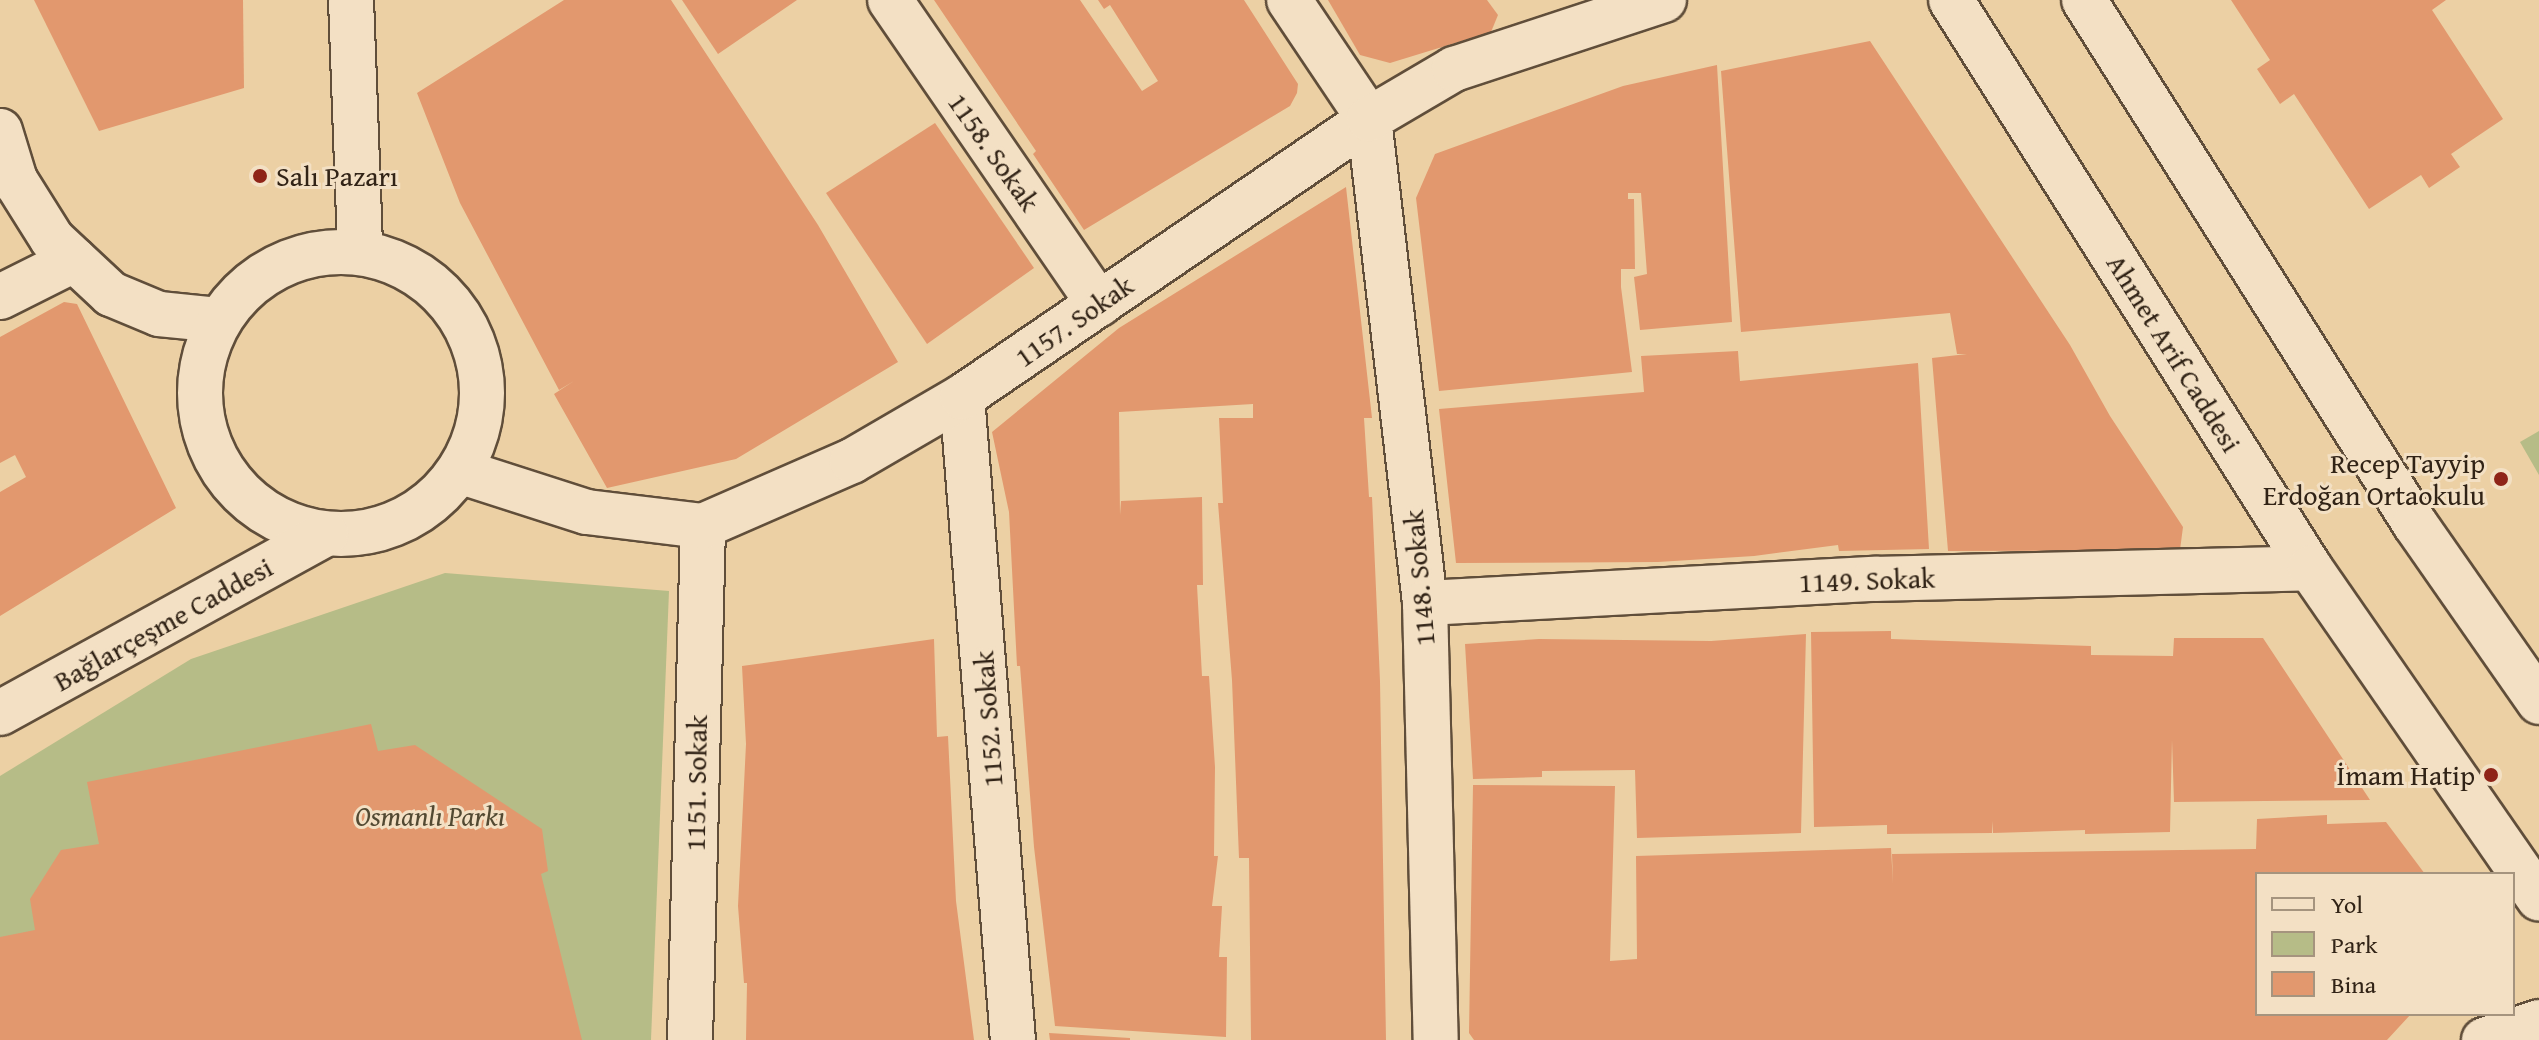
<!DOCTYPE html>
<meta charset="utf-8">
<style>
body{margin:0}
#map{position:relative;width:2539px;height:1040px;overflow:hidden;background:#ecd0a4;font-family:"Gentium Book Plus",serif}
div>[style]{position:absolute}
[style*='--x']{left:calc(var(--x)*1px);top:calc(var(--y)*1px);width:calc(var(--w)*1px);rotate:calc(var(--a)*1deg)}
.green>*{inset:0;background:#b6bc87}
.building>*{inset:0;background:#e2986e}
.roads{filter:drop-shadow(2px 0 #604e3a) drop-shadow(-2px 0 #604e3a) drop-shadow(0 2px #604e3a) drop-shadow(0 -2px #604e3a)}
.minor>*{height:44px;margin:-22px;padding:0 22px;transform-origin:22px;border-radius:22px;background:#f3e0c4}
.tertiary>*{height:44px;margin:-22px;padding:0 22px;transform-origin:22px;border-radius:22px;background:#f3e0c4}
.tertiary>.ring{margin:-22px;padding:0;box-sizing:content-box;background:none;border:44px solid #f3e0c4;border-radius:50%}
.dots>*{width:22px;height:22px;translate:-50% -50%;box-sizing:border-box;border:4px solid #f3e0c4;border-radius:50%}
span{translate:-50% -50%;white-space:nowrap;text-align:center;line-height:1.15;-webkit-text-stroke:6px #f3e0c4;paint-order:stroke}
.street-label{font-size:28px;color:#312316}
.poi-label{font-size:28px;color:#312316}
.left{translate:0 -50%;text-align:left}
.right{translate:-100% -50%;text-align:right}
.park-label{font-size:28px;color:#524932;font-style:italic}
.legend{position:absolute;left:2255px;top:872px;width:260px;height:144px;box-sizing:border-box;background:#f3e0c4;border:2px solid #a5947e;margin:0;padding:10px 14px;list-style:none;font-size:24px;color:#312316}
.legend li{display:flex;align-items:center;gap:16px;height:40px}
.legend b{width:40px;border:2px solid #a5947e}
</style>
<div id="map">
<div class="green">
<i style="clip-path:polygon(2539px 431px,2539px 475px,2520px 442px)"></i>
<i style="clip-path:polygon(445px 573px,669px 591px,651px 1040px,0 1040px,0 776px,191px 659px)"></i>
</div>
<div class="building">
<i style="clip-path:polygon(34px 0,243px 0,244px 88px,99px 131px)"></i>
<i style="clip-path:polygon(564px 0,671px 0,818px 225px,898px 362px,736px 459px,607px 488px,554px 394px,574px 381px,559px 390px,460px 203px,417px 93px)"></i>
<i style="clip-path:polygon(682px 0,797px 0,718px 54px)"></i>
<i style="clip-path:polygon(934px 0,1080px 0,1142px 91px,1158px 81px,1110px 5px,1104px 9px,1098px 0,1244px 0,1298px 84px,1297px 93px,1290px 106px,1084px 230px,1033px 154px,1036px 151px)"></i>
<i style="clip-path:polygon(1328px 0,1487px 0,1498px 15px,1491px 32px,1390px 63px,1360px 55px)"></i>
<i style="clip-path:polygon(2231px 0,2446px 0,2432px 10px,2503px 119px,2451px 154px,2460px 167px,2429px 188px,2421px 175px,2369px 209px,2294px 94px,2280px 104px,2257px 69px,2270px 60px)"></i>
<i style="clip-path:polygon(1870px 41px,2070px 345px,2110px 416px,2183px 527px,2180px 550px,1948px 551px,1932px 358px,1967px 354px,1957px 354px,1950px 313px,1741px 332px,1721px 71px)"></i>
<i style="clip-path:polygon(1717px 65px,1732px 322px,1640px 330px,1634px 277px,1647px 274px,1641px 193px,1628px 193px,1628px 199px,1634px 199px,1635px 269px,1621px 269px,1621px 287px,1632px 372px,1439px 391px,1416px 198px,1435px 154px,1623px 86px)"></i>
<i style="clip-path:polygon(935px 123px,1034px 268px,927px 344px,826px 193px)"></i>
<i style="clip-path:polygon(1346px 187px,1372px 418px,1364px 418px,1369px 497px,1372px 497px,1380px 681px,1386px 1040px,1251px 1040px,1249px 858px,1239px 858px,1232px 680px,1218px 503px,1223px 503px,1219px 418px,1253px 418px,1253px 404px,1119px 412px,1120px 515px,1121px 501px,1202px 497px,1203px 585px,1197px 585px,1202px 676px,1209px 676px,1215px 767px,1214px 856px,1218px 856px,1212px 906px,1222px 906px,1219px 957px,1227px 957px,1226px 1037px,1055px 1026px,1034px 847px,1020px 666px,1017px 666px,1009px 512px,992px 432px,1119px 328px)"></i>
<i style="clip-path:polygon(64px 302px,77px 304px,176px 508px,0 616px,0 492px,26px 477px,15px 455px,0 463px,0 337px)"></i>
<i style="clip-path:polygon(1738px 351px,1740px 381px,1918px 363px,1929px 549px,1839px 551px,1838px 545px,1754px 556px,1658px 562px,1456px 563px,1439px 409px,1644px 392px,1641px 356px)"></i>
<i style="clip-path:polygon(1891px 631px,1891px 639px,2091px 646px,2091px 655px,2173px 656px,2174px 638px,2263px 638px,2370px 800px,2174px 802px,2172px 740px,2170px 832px,2085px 834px,2085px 830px,1993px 833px,1993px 821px,1992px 833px,1887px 834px,1887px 825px,1814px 827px,1811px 632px)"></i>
<i style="clip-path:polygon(1806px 634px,1801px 833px,1637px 838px,1635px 770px,1542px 771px,1542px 777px,1473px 779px,1465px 644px,1539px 639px,1711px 641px)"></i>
<i style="clip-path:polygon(934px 639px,937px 737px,948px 736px,956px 901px,974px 1040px,746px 1040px,747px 983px,744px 983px,738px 906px,746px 744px,742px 666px)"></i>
<i style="clip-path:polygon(371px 724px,378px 751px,415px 745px,542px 829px,548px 871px,541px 874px,582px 1040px,0 1040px,0 937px,35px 930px,30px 899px,61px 850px,99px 844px,87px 782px)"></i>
<i style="clip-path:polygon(1473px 785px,1615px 786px,1610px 961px,1637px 959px,1636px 856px,1891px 848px,1893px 884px,1892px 854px,2256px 849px,2257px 819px,2327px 815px,2327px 824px,2386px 822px,2425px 874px,2257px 874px,2257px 1014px,2411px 1014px,2387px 1040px,1474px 1040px,1469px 1033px)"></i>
<i style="clip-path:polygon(1049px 1033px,1130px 1038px,1130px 1040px,1050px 1040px)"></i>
</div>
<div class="roads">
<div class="minor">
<i style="--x:890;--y:0;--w:369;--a:55.5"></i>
<i style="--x:1289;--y:0;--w:143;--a:56.1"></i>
<i style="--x:1369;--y:119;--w:487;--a:83.4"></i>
<i style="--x:1425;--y:603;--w:437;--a:88.6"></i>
<i style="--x:0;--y:131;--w:51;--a:73"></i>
<i style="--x:0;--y:175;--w:16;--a:18"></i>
<i style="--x:15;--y:180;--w:70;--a:57.9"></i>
<i style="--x:52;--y:239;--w:81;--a:43"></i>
<i style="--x:111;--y:294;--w:52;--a:22.6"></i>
<i style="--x:159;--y:314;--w:59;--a:5.8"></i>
<i style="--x:0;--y:297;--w:83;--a:-26.6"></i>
<i style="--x:962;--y:397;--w:645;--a:85.47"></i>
<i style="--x:1425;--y:603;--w:451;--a:-3.1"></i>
<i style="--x:1875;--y:579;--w:435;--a:-1.4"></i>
<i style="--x:690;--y:1040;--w:514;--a:-88.55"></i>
<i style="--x:2484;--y:1040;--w:58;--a:-18.1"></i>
</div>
<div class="tertiary">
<i style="--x:351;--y:0;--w:251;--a:87.9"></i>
<i style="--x:1951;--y:0;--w:672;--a:57.71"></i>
<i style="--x:2310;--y:568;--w:402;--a:55.3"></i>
<i style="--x:2084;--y:0;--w:620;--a:57.72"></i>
<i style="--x:2415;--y:524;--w:217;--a:55.1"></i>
<i class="ring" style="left:200px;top:252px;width:238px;height:238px"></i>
<i style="--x:459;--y:471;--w:134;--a:17.8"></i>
<i style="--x:587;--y:512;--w:117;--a:6.9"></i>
<i style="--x:703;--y:526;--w:163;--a:-23.6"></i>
<i style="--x:852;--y:461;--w:127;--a:-30.2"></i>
<i style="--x:962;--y:397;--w:493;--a:-34.3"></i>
<i style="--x:1369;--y:119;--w:99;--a:-30.5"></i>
<i style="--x:1454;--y:69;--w:221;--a:-18.2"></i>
<i style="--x:0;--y:713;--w:372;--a:-28.8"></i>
</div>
</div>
<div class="dots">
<i style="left:260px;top:176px;background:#8f2418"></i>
<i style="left:2501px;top:479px;background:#8f2418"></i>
<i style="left:2491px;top:775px;background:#8f2418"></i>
</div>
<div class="street-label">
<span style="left:994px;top:152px;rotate:55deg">1158. Sokak</span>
<span style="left:1074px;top:321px;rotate:-35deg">1157. Sokak</span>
<span style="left:2174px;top:353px;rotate:58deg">Ahmet Arif Caddesi</span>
<span style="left:1419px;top:578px;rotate:-95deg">1148. Sokak</span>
<span style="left:1867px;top:580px;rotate:-2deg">1149. Sokak</span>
<span style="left:163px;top:624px;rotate:-29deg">Bağlarçeşme Caddesi</span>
<span style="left:988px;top:719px;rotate:-94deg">1152. Sokak</span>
<span style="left:696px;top:783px;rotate:-89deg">1151. Sokak</span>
</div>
<div class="poi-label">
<span class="left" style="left:276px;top:176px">Salı Pazarı</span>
<span class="right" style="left:2485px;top:479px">Recep Tayyip<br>Erdoğan Ortaokulu</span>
<span class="right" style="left:2475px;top:775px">İmam Hatip</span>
</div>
<div class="park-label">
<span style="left:430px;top:816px">Osmanlı Parkı</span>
</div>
<ul class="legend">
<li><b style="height:10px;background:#f3e0c4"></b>Yol</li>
<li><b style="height:22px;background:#b6bc87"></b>Park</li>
<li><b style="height:22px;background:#e2986e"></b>Bina</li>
</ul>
</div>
